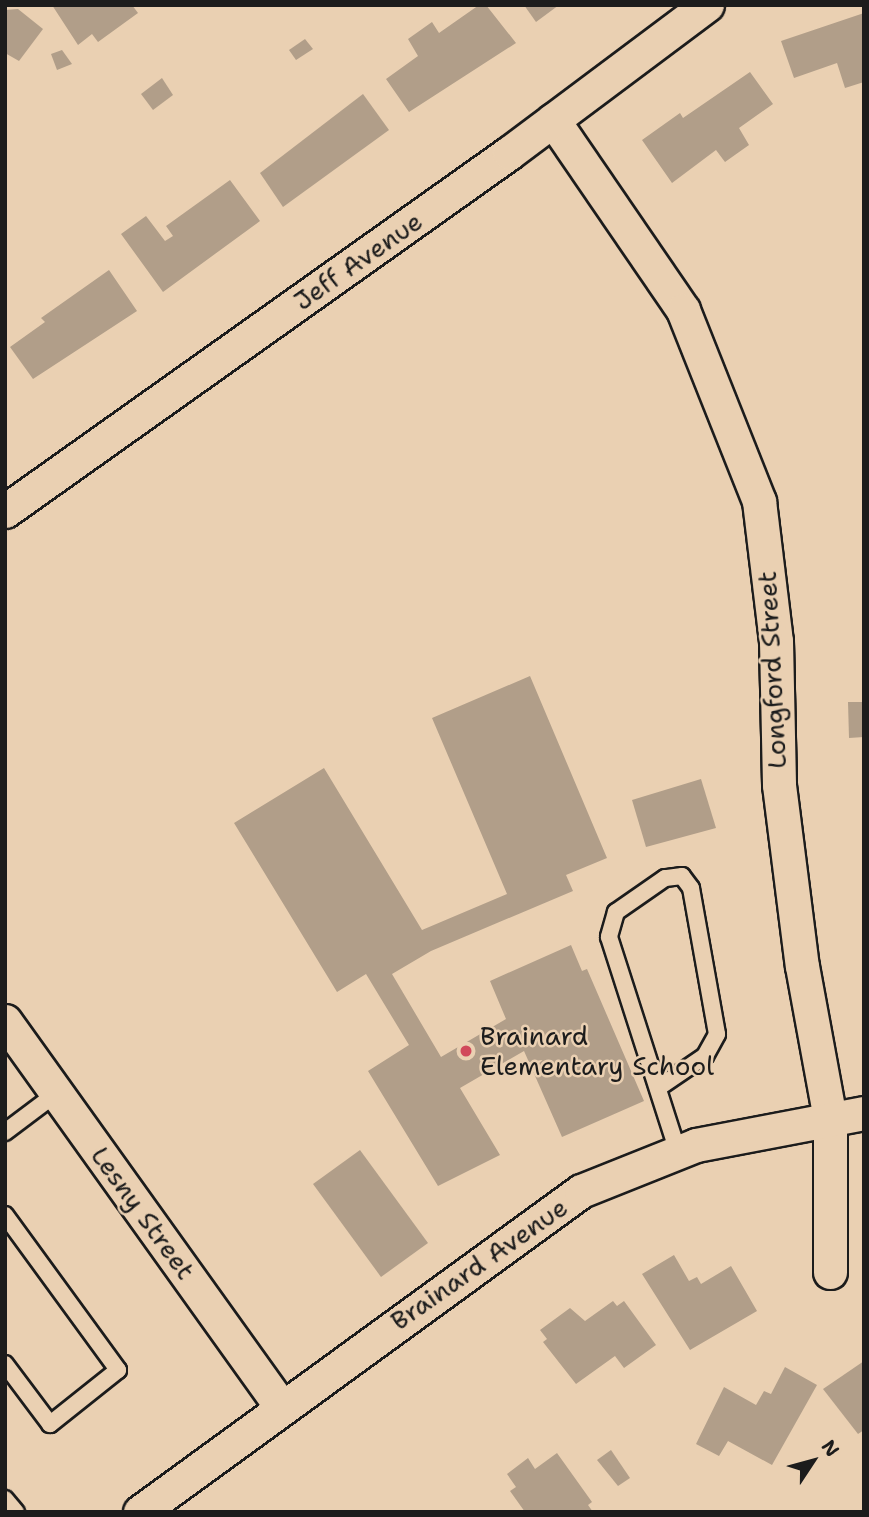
<!DOCTYPE html>
<style>
body{margin:0}
#map{position:relative;width:869px;height:1517px;overflow:hidden;background:#ead0b2;font-family:"Shantell Sans",sans-serif}
div>[style]{position:absolute}
[style*='--x']{left:calc(var(--x)*1px);top:calc(var(--y)*1px);width:calc(var(--w)*1px);rotate:calc(var(--a)*1deg)}
.building>*{inset:0;background:#b19e89}
.roads{filter:drop-shadow(2px 0 #1c1c1c) drop-shadow(-2px 0 #1c1c1c) drop-shadow(0 2px #1c1c1c) drop-shadow(0 -2px #1c1c1c)}
.lane>*{height:16px;margin:-8px;padding:0 8px;transform-origin:8px;border-radius:8px;background:#ead0b2}
.street>*{height:33px;margin:-16.5px;padding:0 16.5px;transform-origin:16.5px;border-radius:16.5px;background:#ead0b2}
.dots>*{width:19px;height:19px;translate:-50% -50%;box-sizing:border-box;border:4px solid #ead0b2;border-radius:50%}
span{translate:-50% -50%;white-space:nowrap;text-align:center;line-height:1.15;-webkit-text-stroke:5px #ead0b2;paint-order:stroke}
.street-label{font-size:26px;color:#1c1c1c}
.poi-label{font-size:26px;color:#1c1c1c}
.left{translate:0 -50%;text-align:left}
.frame{position:absolute;inset:0;border:7px solid #1c1c1c;pointer-events:none}
.north{position:absolute;left:778px;top:1426px;width:70px;height:70px;-webkit-text-stroke:5px #ead0b2;paint-order:stroke;rotate:54deg;font-size:19px;font-weight:700;line-height:28px;text-align:center;color:#1c1c1c}
.north::after{content:'';display:block;margin:auto;width:24px;height:32px;background:#1c1c1c;clip-path:polygon(50% 0,100% 100%,50% 72%,0 100%)}
</style>
<div id="map">
<div class="building">
<i style="clip-path:polygon(52px 5px,132px 5px,138px 13px,98px 42px,92px 34px,78px 45px)"></i>
<i style="clip-path:polygon(479px 5px,486px 5px,516px 43px,409px 112px,386px 79px,418px 56px,408px 39px,432px 22px,439px 33px)"></i>
<i style="clip-path:polygon(524px 5px,559px 5px,536px 22px)"></i>
<i style="clip-path:polygon(18px 9px,43px 29px,19px 61px,5px 53px,5px 10px)"></i>
<i style="clip-path:polygon(864px 13px,864px 82px,845px 88px,837px 63px,794px 78px,781px 41px)"></i>
<i style="clip-path:polygon(305px 39px,313px 49px,296px 60px,289px 50px)"></i>
<i style="clip-path:polygon(62px 50px,72px 64px,57px 70px,51px 54px)"></i>
<i style="clip-path:polygon(750px 72px,773px 104px,739px 128px,749px 145px,725px 162px,716px 150px,672px 183px,642px 140px,680px 113px,683px 118px)"></i>
<i style="clip-path:polygon(162px 78px,173px 95px,153px 110px,141px 94px)"></i>
<i style="clip-path:polygon(363px 94px,389px 130px,283px 207px,260px 173px)"></i>
<i style="clip-path:polygon(230px 180px,260px 221px,163px 292px,121px 234px,146px 216px,165px 241px,173px 236px,166px 226px)"></i>
<i style="clip-path:polygon(109px 270px,137px 311px,33px 379px,10px 347px,45px 322px,41px 318px)"></i>
<i style="clip-path:polygon(530px 676px,607px 858px,566px 875px,573px 891px,431px 951px,392px 974px,441px 1057px,506px 1019px,490px 981px,571px 945px,582px 971px,587px 969px,644px 1101px,562px 1137px,524px 1051px,460px 1088px,500px 1155px,438px 1186px,368px 1071px,409px 1045px,366px 974px,337px 992px,234px 823px,324px 768px,422px 930px,507px 894px,432px 718px)"></i>
<i style="clip-path:polygon(848px 702px,864px 702px,864px 737px,849px 738px)"></i>
<i style="clip-path:polygon(701px 779px,716px 828px,646px 847px,632px 800px)"></i>
<i style="clip-path:polygon(360px 1150px,428px 1243px,381px 1277px,313px 1184px)"></i>
<i style="clip-path:polygon(674px 1255px,689px 1281px,697px 1277px,701px 1284px,731px 1266px,757px 1311px,690px 1350px,642px 1274px)"></i>
<i style="clip-path:polygon(613px 1301px,617px 1306px,624px 1301px,656px 1345px,624px 1368px,615px 1356px,576px 1384px,543px 1342px,547px 1339px,540px 1330px,570px 1308px,585px 1321px)"></i>
<i style="clip-path:polygon(864px 1361px,864px 1430px,858px 1434px,823px 1389px)"></i>
<i style="clip-path:polygon(785px 1367px,817px 1385px,772px 1465px,728px 1441px,719px 1456px,696px 1444px,724px 1387px,756px 1405px,764px 1391px,771px 1394px)"></i>
<i style="clip-path:polygon(611px 1450px,630px 1478px,618px 1486px,597px 1460px)"></i>
<i style="clip-path:polygon(557px 1453px,592px 1502px,588px 1505px,593px 1512px,525px 1512px,510px 1491px,516px 1487px,507px 1474px,528px 1458px,535px 1469px)"></i>
</div>
<div class="roads">
<div class="lane">
<i style="--x:658;--y:1088;--w:57;--a:-34.2"></i>
<i style="--x:705;--y:1056;--w:25;--a:-61"></i>
<i style="--x:717;--y:1034;--w:148;--a:-100.1"></i>
<i style="--x:691;--y:888;--w:15;--a:-127"></i>
<i style="--x:682;--y:876;--w:17;--a:173"></i>
<i style="--x:665;--y:878;--w:60;--a:145.2"></i>
<i style="--x:616;--y:912;--w:26;--a:106"></i>
<i style="--x:609;--y:937;--w:226;--a:72.2"></i>
<i style="--x:5;--y:1132;--w:65;--a:-36.9"></i>
<i style="--x:5;--y:1215;--w:192;--a:53.9"></i>
<i style="--x:118;--y:1370;--w:87;--a:141.5"></i>
<i style="--x:50;--y:1424;--w:75;--a:-126.9"></i>
<i style="--x:5;--y:1499;--w:17;--a:50"></i>
</div>
<div class="street">
<i style="--x:553;--y:120;--w:230;--a:55.6"></i>
<i style="--x:683;--y:310;--w:206;--a:68.3"></i>
<i style="--x:759;--y:501;--w:141;--a:83.1"></i>
<i style="--x:776;--y:641;--w:144;--a:88.8"></i>
<i style="--x:779;--y:785;--w:182;--a:82.8"></i>
<i style="--x:802;--y:966;--w:156;--a:79.6"></i>
<i style="--x:830;--y:1119;--w:153;--a:90"></i>
<i style="--x:5;--y:511;--w:618;--a:-35.39"></i>
<i style="--x:509;--y:153;--w:247;--a:-36.8"></i>
<i style="--x:5;--y:1021;--w:474;--a:54.4"></i>
<i style="--x:140;--y:1512;--w:545;--a:-36.05"></i>
<i style="--x:581;--y:1191;--w:124;--a:-21.8"></i>
<i style="--x:696;--y:1145;--w:171;--a:-10.8"></i>
</div>
</div>
<div class="dots">
<i style="left:466px;top:1051px;background:#d1495b"></i>
</div>
<div class="street-label">
<span style="left:358px;top:261px;rotate:-35deg">Jeff Avenue</span>
<span style="left:772px;top:670px;rotate:-93deg">Longford Street</span>
<span style="left:143px;top:1213px;rotate:54deg">Lesny Street</span>
<span style="left:479px;top:1264px;rotate:-35deg">Brainard Avenue</span>
</div>
<div class="poi-label">
<span class="left" style="left:480px;top:1051px">Brainard<br>Elementary School</span>
</div>
<div class="frame"></div>
<div class="north">N</div>
</div>
